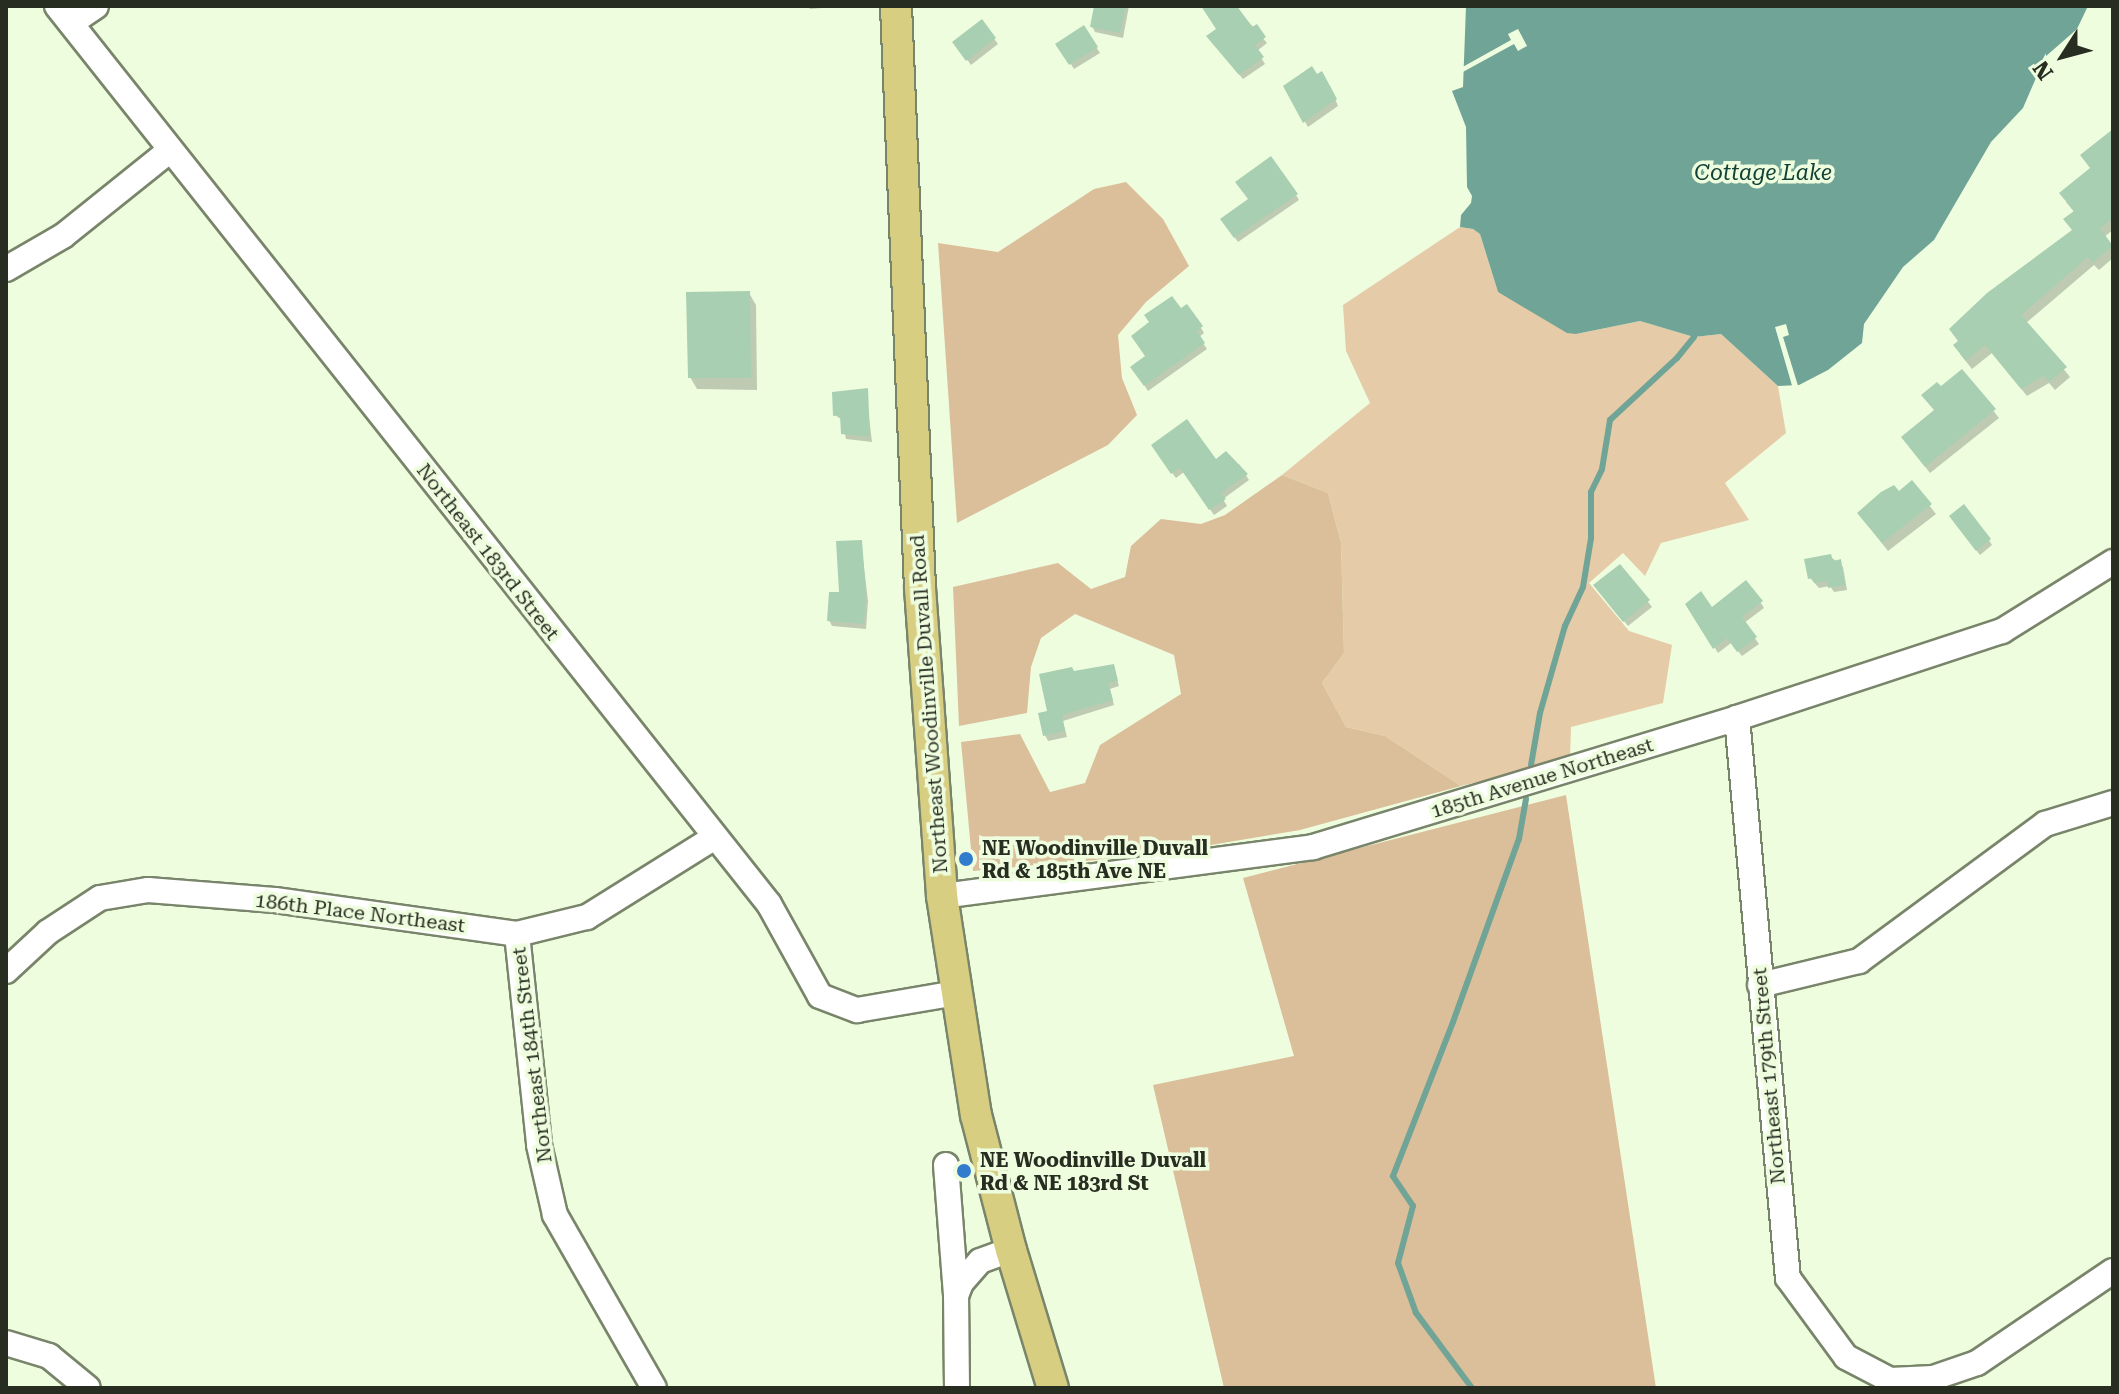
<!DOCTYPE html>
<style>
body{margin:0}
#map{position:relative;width:2119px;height:1394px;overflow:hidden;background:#effddf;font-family:"Roboto Serif",serif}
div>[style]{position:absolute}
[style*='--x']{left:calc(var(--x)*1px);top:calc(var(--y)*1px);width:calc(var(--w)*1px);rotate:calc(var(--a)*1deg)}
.green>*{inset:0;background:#e5cba7}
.forest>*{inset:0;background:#dabf9a}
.water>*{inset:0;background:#70a497}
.pier>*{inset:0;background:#effddf}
.shadow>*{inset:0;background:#0003}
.stream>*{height:6px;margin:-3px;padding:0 3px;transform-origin:3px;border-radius:3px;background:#70a497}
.building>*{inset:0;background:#a8cfb1}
.roads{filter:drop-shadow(2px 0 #79856a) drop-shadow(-2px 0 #79856a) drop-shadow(0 2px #79856a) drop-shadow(0 -2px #79856a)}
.minor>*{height:24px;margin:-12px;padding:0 12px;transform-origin:12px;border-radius:12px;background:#fff}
.major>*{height:30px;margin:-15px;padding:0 15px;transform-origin:15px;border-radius:15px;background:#d7ce82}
.dots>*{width:22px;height:22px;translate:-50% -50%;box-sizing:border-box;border:4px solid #effddf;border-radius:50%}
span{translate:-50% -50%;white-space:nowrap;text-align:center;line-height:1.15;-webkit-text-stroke:7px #effddf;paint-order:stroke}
.street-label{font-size:20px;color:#282d22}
.poi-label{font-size:20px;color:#282d22;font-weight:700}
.left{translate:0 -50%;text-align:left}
.water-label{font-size:22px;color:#124137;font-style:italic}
.frame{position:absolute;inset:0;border:8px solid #282d22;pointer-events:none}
.north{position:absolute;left:2023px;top:16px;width:80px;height:80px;-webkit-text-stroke:6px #effddf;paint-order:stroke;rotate:234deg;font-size:22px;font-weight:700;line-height:32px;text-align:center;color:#282d22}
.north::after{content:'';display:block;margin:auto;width:28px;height:36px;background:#282d22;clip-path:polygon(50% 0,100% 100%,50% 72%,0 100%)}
</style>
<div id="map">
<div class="green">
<i style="clip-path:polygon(1460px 227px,1473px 229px,1480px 234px,1498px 292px,1576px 334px,1640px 321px,1694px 337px,1721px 334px,1778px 386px,1786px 433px,1725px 483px,1749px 520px,1661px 543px,1645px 576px,1623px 553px,1589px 583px,1629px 631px,1672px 645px,1663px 703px,1571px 727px,1570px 760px,1461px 786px,1385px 736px,1346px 727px,1322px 683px,1344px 653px,1341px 543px,1328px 493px,1282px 475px,1370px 403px,1346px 351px,1343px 305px)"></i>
</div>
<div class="forest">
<i style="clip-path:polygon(1126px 182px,1163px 219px,1189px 266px,1146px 302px,1118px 335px,1122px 378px,1137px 415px,1108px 445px,957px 523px,938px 243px,998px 252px,1094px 189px)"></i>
<i style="clip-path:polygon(1282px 475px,1328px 493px,1341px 543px,1344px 653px,1322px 683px,1346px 727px,1385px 736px,1461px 786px,1300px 830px,1151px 855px,973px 871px,961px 742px,1020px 734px,1050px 792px,1085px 783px,1100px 745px,1181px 694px,1174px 655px,1075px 614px,1041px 638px,1031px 667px,1027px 713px,959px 726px,953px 587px,1058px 563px,1091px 589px,1125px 577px,1131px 546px,1161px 519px,1201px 524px,1225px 515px)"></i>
<i style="clip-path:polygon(1566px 795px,1656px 1388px,1224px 1388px,1153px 1085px,1294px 1056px,1243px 878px)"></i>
</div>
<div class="water">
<i style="clip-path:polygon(1466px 6px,2088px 6px,2077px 29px,2045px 57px,2023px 108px,1991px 142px,1934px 240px,1903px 267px,1864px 324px,1862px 343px,1828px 370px,1799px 385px,1778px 386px,1721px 334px,1694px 337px,1640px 321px,1576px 334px,1567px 333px,1498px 292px,1480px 234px,1473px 229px,1460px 227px,1461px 215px,1471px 203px,1472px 196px,1467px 187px,1466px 127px,1452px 91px,1463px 87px)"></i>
</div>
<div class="pier">
<i style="clip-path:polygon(1518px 29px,1527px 46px,1518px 51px,1514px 44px,1461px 73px,1459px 69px,1511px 40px,1508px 34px)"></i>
<i style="clip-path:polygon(1786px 324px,1789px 335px,1783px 337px,1799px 389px,1793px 389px,1775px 327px)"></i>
</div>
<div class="shadow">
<i style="clip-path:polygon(808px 6px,848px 6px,810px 9px)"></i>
<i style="clip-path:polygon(1096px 6px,1129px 6px,1123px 38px,1095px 32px,1092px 26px)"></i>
<i style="clip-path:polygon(1202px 6px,1235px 6px,1267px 43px,1257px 51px,1265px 64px,1243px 79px,1212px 42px,1219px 30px)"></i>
<i style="clip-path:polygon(982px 22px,998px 44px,971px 65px,958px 47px)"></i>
<i style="clip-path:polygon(1084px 28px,1100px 53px,1074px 69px,1058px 44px)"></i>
<i style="clip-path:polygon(1330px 86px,1338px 106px,1308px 127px,1285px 87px)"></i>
<i style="clip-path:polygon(2113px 132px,2113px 230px,2104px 237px,2113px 249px,2113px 258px,2099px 270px,2094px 265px,2026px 323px,2070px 377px,2055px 390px,2049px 383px,2027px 396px,1992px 353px,1972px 369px,1960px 354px,2073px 231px,2075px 213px,2066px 202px,2092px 169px)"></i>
<i style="clip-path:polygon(1296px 195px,1299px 200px,1238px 242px,1226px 225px)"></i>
<i style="clip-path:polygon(749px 293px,756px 305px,757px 390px,697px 389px,690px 377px)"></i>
<i style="clip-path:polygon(1181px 311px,1201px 328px,1204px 333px,1199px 337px,1207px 349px,1148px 391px,1136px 372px)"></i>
<i style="clip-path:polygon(1962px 371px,1999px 418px,1930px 473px,1908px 445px,1936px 412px,1940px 389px)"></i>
<i style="clip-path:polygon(866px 391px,872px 442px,846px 439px,842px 420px,835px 415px)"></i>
<i style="clip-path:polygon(1156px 451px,1234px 467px,1239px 464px,1249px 480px,1223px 499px,1227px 506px,1214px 515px,1184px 472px,1176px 478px)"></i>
<i style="clip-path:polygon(1912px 483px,1936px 514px,1888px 551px,1859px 514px,1899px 494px)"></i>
<i style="clip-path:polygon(1954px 522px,1989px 540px,1992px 545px,1980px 555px)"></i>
<i style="clip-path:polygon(861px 542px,868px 601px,866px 629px,832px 626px,829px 620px)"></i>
<i style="clip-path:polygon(1830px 556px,1843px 567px,1847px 590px,1834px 592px,1830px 586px,1819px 588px,1810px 578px)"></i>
<i style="clip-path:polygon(1620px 566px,1652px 607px,1628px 626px,1599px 591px)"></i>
<i style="clip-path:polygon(1761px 603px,1764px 608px,1744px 623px,1759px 644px,1742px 656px,1731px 643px,1718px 653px,1688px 604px,1712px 609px)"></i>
<i style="clip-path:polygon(1113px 666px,1119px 686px,1110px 689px,1114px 705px,1063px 721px,1067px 737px,1048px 741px,1045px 735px,1049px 713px,1074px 673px)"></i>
</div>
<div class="stream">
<i style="--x:1531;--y:765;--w:53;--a:-80.2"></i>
<i style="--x:1540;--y:713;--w:91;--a:-74"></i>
<i style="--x:1565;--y:626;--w:43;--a:-65.2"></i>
<i style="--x:1583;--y:587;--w:50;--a:-80.7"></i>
<i style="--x:1591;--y:538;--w:46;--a:-90"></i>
<i style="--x:1591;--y:492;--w:25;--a:-64"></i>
<i style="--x:1602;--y:469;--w:50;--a:-80.7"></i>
<i style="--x:1610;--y:420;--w:91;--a:-42.8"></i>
<i style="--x:1677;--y:358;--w:27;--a:-51"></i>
<i style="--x:1472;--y:1388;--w:94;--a:-126.7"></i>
<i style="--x:1416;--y:1313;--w:53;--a:-109.8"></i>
<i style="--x:1398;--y:1263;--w:59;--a:-75.3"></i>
<i style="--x:1413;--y:1206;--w:36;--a:-124"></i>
<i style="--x:1393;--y:1176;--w:165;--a:-68.7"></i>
<i style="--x:1453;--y:1022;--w:195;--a:-70.2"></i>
<i style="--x:1519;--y:839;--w:41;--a:-80.1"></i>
</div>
<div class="building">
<i style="clip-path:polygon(1094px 6px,1126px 6px,1120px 33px,1090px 27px)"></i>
<i style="clip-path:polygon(1201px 6px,1237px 6px,1252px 27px,1257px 24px,1266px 37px,1255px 45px,1264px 57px,1239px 75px,1206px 36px,1216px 29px)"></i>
<i style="clip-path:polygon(982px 19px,996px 38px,966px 61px,952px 42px)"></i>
<i style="clip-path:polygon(1084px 25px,1098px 47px,1069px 65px,1055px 44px)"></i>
<i style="clip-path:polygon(1312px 66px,1317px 74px,1322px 71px,1337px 99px,1303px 123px,1283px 86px)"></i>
<i style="clip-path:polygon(2113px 129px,2113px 218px,2100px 228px,2113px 246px,2092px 263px,2088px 257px,2021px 315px,2067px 367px,2049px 382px,2043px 376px,2021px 389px,1985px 345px,1966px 361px,1953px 345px,1958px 341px,1949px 329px,1987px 293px,2072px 230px,2063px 219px,2074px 211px,2059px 193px,2090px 168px,2080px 155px)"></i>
<i style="clip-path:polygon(1271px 156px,1298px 194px,1234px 238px,1220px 219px,1248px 199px,1235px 182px)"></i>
<i style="clip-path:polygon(750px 291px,751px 378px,688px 378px,686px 292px)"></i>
<i style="clip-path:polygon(1172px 296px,1181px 308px,1187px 304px,1203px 326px,1197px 331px,1205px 343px,1144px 386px,1130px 367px,1145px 356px,1131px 336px,1149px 322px,1144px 315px)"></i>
<i style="clip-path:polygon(1962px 369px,1996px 409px,1925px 467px,1901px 437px,1934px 410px,1921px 395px,1937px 382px,1941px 386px)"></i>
<i style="clip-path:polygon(868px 388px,870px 437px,841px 434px,840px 415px,833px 416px,832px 392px)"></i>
<i style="clip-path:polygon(1187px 419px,1216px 459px,1226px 451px,1248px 474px,1221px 493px,1226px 499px,1209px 510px,1180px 468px,1171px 474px,1151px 445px)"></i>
<i style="clip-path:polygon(1912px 480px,1932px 504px,1882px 543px,1857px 513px,1881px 492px,1894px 485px,1899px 491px)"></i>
<i style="clip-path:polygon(1964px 504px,1991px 539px,1976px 551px,1949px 516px)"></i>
<i style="clip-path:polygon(862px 540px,866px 594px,864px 624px,827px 621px,829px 592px,839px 592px,836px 541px)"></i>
<i style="clip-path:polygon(1831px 554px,1833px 561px,1841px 559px,1845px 585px,1828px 588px,1827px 581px,1814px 583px,1813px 578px,1808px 579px,1804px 559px)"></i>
<i style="clip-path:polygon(1620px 564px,1650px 600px,1623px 622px,1593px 585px)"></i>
<i style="clip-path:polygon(1746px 580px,1763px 601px,1742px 617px,1757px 637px,1737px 652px,1727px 638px,1713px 649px,1685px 604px,1701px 591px,1712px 607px)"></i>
<i style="clip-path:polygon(1114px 664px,1118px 681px,1108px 683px,1113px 700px,1062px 715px,1065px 731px,1043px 736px,1038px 713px,1047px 711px,1039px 674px,1072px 667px,1074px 671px)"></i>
</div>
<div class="roads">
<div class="minor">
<i style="--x:57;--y:6;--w:1146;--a:51.59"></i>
<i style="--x:769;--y:904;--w:105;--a:61"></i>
<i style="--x:820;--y:996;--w:40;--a:21"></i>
<i style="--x:857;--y:1010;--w:100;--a:-9.7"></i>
<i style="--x:71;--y:23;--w:30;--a:-34"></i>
<i style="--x:6;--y:269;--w:66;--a:-30.1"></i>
<i style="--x:63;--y:236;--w:136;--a:-38.7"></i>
<i style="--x:1737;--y:718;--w:562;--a:84.8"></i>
<i style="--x:1788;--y:1278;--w:98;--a:53.7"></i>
<i style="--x:1846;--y:1357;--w:50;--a:27.6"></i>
<i style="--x:1890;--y:1380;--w:8;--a:97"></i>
<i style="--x:942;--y:896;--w:374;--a:-7.5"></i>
<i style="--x:1313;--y:847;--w:443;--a:-16.9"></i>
<i style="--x:1737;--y:718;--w:279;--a:-18.2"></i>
<i style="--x:2002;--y:631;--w:131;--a:-31.9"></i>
<i style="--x:517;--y:934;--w:212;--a:84"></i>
<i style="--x:539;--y:1145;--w:72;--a:77.1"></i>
<i style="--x:555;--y:1215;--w:199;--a:60.2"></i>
<i style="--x:6;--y:971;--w:57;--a:-42.9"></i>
<i style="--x:48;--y:932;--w:62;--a:-33.2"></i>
<i style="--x:100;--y:898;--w:49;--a:-9.5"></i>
<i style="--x:148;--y:890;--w:127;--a:4.5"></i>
<i style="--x:275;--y:900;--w:244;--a:8"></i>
<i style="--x:517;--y:934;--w:72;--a:-13.7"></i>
<i style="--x:587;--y:917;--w:151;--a:-32"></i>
<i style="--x:1760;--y:985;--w:102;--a:-13.6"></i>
<i style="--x:1859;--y:961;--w:231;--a:-36.4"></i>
<i style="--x:2045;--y:824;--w:71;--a:-17.2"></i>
<i style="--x:946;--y:1165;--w:129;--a:85.6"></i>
<i style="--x:6;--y:1343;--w:45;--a:16.8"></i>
<i style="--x:49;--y:1356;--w:50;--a:39.4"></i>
<i style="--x:1890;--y:1380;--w:43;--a:-2.7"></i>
<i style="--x:1933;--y:1378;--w:46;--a:-18.8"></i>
<i style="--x:1977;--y:1363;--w:164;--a:-34.1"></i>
<i style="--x:957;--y:1388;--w:92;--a:-90.6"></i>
<i style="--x:956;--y:1296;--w:14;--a:-69"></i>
<i style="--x:961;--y:1283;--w:29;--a:-49"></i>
<i style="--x:980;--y:1261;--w:33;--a:-20"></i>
</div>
<div class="major">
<i style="--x:896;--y:6;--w:582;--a:87.64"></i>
<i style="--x:920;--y:588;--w:309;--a:85.9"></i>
<i style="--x:942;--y:896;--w:222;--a:81.2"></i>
<i style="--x:976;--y:1115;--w:139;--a:75.5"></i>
<i style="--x:1011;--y:1250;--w:144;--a:73.1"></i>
</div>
</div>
<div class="dots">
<i style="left:966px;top:859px;background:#317ccc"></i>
<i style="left:964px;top:1171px;background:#317ccc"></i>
</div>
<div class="street-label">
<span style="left:488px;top:552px;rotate:52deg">Northeast 183rd Street</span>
<span style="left:929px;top:704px;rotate:-94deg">Northeast Woodinville Duvall Road</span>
<span style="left:1542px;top:778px;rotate:-17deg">185th Avenue Northeast</span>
<span style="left:360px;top:913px;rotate:7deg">186th Place Northeast</span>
<span style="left:532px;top:1055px;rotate:-97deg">Northeast 184th Street</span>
<span style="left:1769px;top:1076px;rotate:-95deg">Northeast 179th Street</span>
</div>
<div class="poi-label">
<span class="left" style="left:982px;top:860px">NE Woodinville Duvall<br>Rd &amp; 185th Ave NE</span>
<span class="left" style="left:980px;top:1172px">NE Woodinville Duvall<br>Rd &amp; NE 183rd St</span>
</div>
<div class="water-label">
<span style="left:1763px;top:173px">Cottage Lake</span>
</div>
<div class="frame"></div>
<div class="north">N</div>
</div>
